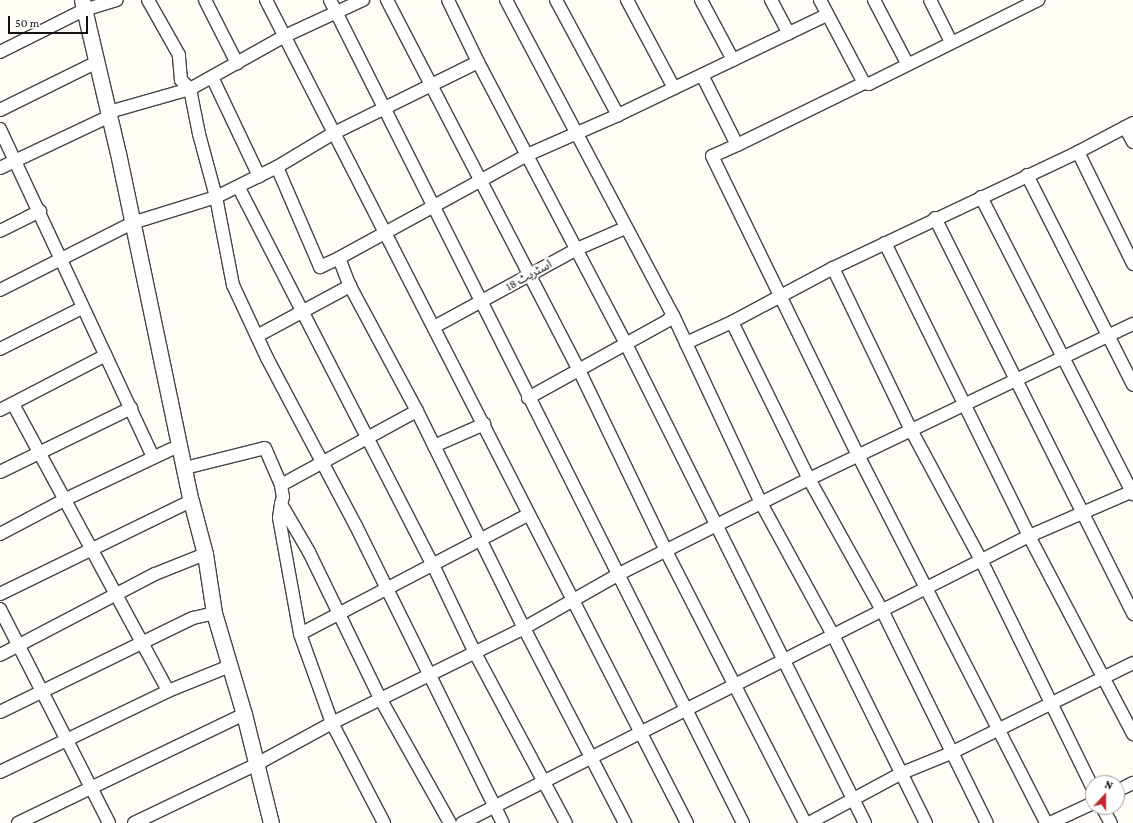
<!DOCTYPE html>
<meta charset="utf-8">
<style>
body{margin:0}
#map{position:relative;width:1133px;height:823px;overflow:hidden;background:#fffdf5;font-family:"Crimson Pro","Noto Sans Arabic",serif}
div>[style]{position:absolute}
[style*='--x']{left:calc(var(--x)*1px);top:calc(var(--y)*1px);width:calc(var(--w)*1px);rotate:calc(var(--a)*1deg)}
.roads{filter:drop-shadow(1px 0 #444) drop-shadow(-1px 0 #444) drop-shadow(0 1px #444) drop-shadow(0 -1px #444)}
.minor>*{height:12px;margin:-6px;padding:0 6px;transform-origin:6px;border-radius:6px;background:#fff}
.tertiary>*{height:15px;margin:-7.5px;padding:0 7.5px;transform-origin:7.5px;border-radius:7.5px;background:#fff}
span{translate:-50% -50%;white-space:nowrap;text-align:center;line-height:1.15;-webkit-text-stroke:4px #fff;paint-order:stroke}
.street-label{font-size:12px;color:#111}
.north{position:absolute;left:1085px;top:775px;width:40px;height:40px;box-sizing:border-box;background:#fff;border:1px solid #a0a0a0;border-radius:50%;rotate:21deg;font-size:11px;font-weight:700;line-height:16px;text-align:center;color:#111}
.north::after{content:'';display:block;margin:auto;width:14px;height:18px;background:#c4262e;clip-path:polygon(50% 0,100% 100%,50% 72%,0 100%)}
.scale{position:absolute;left:8px;top:16px;width:80px;height:18px;box-sizing:border-box;border:2px solid #111;border-top:0;padding-left:5px;font-size:12px;line-height:14px;white-space:nowrap;color:#111;-webkit-text-stroke:3px #fff;paint-order:stroke}
</style>
<div id="map">
<div class="roads">
<div class="minor">
<i style="--x:205;--y:0;--w:71;--a:63.1"></i>
<i style="--x:266;--y:0;--w:924;--a:62.91"></i>
<i style="--x:330;--y:0;--w:921;--a:63.35"></i>
<i style="--x:387;--y:0;--w:417;--a:62.6"></i>
<i style="--x:579;--y:370;--w:201;--a:64.3"></i>
<i style="--x:666;--y:551;--w:305;--a:62.9"></i>
<i style="--x:448;--y:0;--w:69;--a:64.2"></i>
<i style="--x:478;--y:62;--w:318;--a:62.3"></i>
<i style="--x:626;--y:344;--w:535;--a:63.48"></i>
<i style="--x:506;--y:0;--w:357;--a:62.1"></i>
<i style="--x:673;--y:315;--w:31;--a:65"></i>
<i style="--x:686;--y:343;--w:51;--a:-24.5"></i>
<i style="--x:732;--y:322;--w:115;--a:-28.1"></i>
<i style="--x:833;--y:268;--w:271;--a:-25.3"></i>
<i style="--x:1078;--y:152;--w:62;--a:-27.8"></i>
<i style="--x:556;--y:0;--w:131;--a:61.7"></i>
<i style="--x:627;--y:0;--w:100;--a:61.9"></i>
<i style="--x:701;--y:0;--w:68;--a:61.9"></i>
<i style="--x:771;--y:0;--w:38;--a:62"></i>
<i style="--x:820;--y:0;--w:94;--a:62.1"></i>
<i style="--x:864;--y:83;--w:5;--a:11"></i>
<i style="--x:869;--y:84;--w:189;--a:-26.4"></i>
<i style="--x:874;--y:0;--w:71;--a:62.4"></i>
<i style="--x:930;--y:0;--w:47;--a:63.4"></i>
<i style="--x:0;--y:52;--w:94;--a:-26.6"></i>
<i style="--x:84;--y:10;--w:34;--a:-17"></i>
<i style="--x:478;--y:62;--w:163;--a:153.7"></i>
<i style="--x:332;--y:134;--w:64;--a:149"></i>
<i style="--x:277;--y:167;--w:68;--a:153.8"></i>
<i style="--x:216;--y:197;--w:90;--a:79.1"></i>
<i style="--x:233;--y:285;--w:81;--a:65"></i>
<i style="--x:267;--y:358;--w:190;--a:62.1"></i>
<i style="--x:356;--y:526;--w:331;--a:63.7"></i>
<i style="--x:702;--y:75;--w:78;--a:63.4"></i>
<i style="--x:737;--y:145;--w:27;--a:156"></i>
<i style="--x:712;--y:156;--w:333;--a:64"></i>
<i style="--x:858;--y:455;--w:413;--a:62.9"></i>
<i style="--x:212;--y:77;--w:110;--a:64.6"></i>
<i style="--x:0;--y:110;--w:108;--a:-26.3"></i>
<i style="--x:109;--y:112;--w:84;--a:-15.9"></i>
<i style="--x:190;--y:89;--w:109;--a:-29.2"></i>
<i style="--x:285;--y:36;--w:86;--a:-24.8"></i>
<i style="--x:1125;--y:127;--w:17;--a:62"></i>
<i style="--x:0;--y:129;--w:362;--a:65"></i>
<i style="--x:737;--y:145;--w:141;--a:-26"></i>
<i style="--x:1078;--y:152;--w:125;--a:63.8"></i>
<i style="--x:277;--y:167;--w:109;--a:66.7"></i>
<i style="--x:320;--y:267;--w:21;--a:-25"></i>
<i style="--x:339;--y:258;--w:30;--a:69"></i>
<i style="--x:350;--y:286;--w:142;--a:61.8"></i>
<i style="--x:417;--y:411;--w:242;--a:63.8"></i>
<i style="--x:524;--y:628;--w:220;--a:62.6"></i>
<i style="--x:0;--y:168;--w:122;--a:-25.3"></i>
<i style="--x:1027;--y:175;--w:235;--a:63.2"></i>
<i style="--x:239;--y:188;--w:424;--a:62.8"></i>
<i style="--x:433;--y:565;--w:95;--a:64.5"></i>
<i style="--x:474;--y:651;--w:195;--a:61.9"></i>
<i style="--x:981;--y:197;--w:334;--a:62.9"></i>
<i style="--x:935;--y:218;--w:443;--a:63.4"></i>
<i style="--x:0;--y:231;--w:45;--a:-26.6"></i>
<i style="--x:885;--y:243;--w:326;--a:63.8"></i>
<i style="--x:1029;--y:536;--w:224;--a:62.3"></i>
<i style="--x:339;--y:258;--w:214;--a:-28.7"></i>
<i style="--x:527;--y:155;--w:99;--a:-23.7"></i>
<i style="--x:618;--y:115;--w:232;--a:-25.6"></i>
<i style="--x:833;--y:268;--w:180;--a:64.3"></i>
<i style="--x:911;--y:430;--w:148;--a:61.7"></i>
<i style="--x:981;--y:560;--w:255;--a:63.9"></i>
<i style="--x:0;--y:290;--w:148;--a:-26.9"></i>
<i style="--x:132;--y:223;--w:88;--a:-17.2"></i>
<i style="--x:216;--y:197;--w:65;--a:-105.1"></i>
<i style="--x:199;--y:134;--w:46;--a:-101.3"></i>
<i style="--x:190;--y:89;--w:13;--a:-135"></i>
<i style="--x:181;--y:80;--w:25;--a:-95"></i>
<i style="--x:179;--y:55;--w:63;--a:-119.4"></i>
<i style="--x:732;--y:322;--w:175;--a:63.9"></i>
<i style="--x:809;--y:479;--w:150;--a:60.9"></i>
<i style="--x:882;--y:610;--w:237;--a:63.8"></i>
<i style="--x:434;--y:327;--w:163;--a:-28.6"></i>
<i style="--x:577;--y:249;--w:52;--a:-23.6"></i>
<i style="--x:257;--y:336;--w:106;--a:-28.3"></i>
<i style="--x:686;--y:343;--w:177;--a:64.9"></i>
<i style="--x:761;--y:503;--w:150;--a:61.4"></i>
<i style="--x:833;--y:635;--w:210;--a:63.7"></i>
<i style="--x:0;--y:349;--w:92;--a:-26.6"></i>
<i style="--x:528;--y:398;--w:159;--a:-29"></i>
<i style="--x:667;--y:321;--w:8;--a:-45"></i>
<i style="--x:13;--y:404;--w:326;--a:61.6"></i>
<i style="--x:0;--y:410;--w:119;--a:-27.4"></i>
<i style="--x:434;--y:446;--w:55;--a:-23.7"></i>
<i style="--x:185;--y:468;--w:82;--a:-14"></i>
<i style="--x:265;--y:448;--w:40;--a:66.6"></i>
<i style="--x:281;--y:485;--w:12;--a:81"></i>
<i style="--x:283;--y:497;--w:7;--a:106"></i>
<i style="--x:281;--y:504;--w:56;--a:59.7"></i>
<i style="--x:309;--y:552;--w:165;--a:64.1"></i>
<i style="--x:381;--y:700;--w:141;--a:60.7"></i>
<i style="--x:0;--y:472;--w:146;--a:-26"></i>
<i style="--x:281;--y:485;--w:155;--a:-28.6"></i>
<i style="--x:281;--y:504;--w:14;--a:98"></i>
<i style="--x:279;--y:518;--w:118;--a:79.7"></i>
<i style="--x:300;--y:634;--w:95;--a:70.2"></i>
<i style="--x:332;--y:723;--w:113;--a:62.5"></i>
<i style="--x:0;--y:534;--w:75;--a:-27.9"></i>
<i style="--x:66;--y:499;--w:117;--a:-25.3"></i>
<i style="--x:0;--y:594;--w:212;--a:-26"></i>
<i style="--x:0;--y:609;--w:240;--a:63"></i>
<i style="--x:300;--y:634;--w:257;--a:-27.6"></i>
<i style="--x:0;--y:655;--w:175;--a:-27.6"></i>
<i style="--x:155;--y:574;--w:54;--a:-21.8"></i>
<i style="--x:0;--y:712;--w:215;--a:-26"></i>
<i style="--x:193;--y:618;--w:22;--a:-13"></i>
<i style="--x:0;--y:772;--w:187;--a:-25.7"></i>
<i style="--x:168;--y:691;--w:67;--a:-22"></i>
<i style="--x:1117;--y:791;--w:18;--a:-27"></i>
<i style="--x:1102;--y:807;--w:18;--a:61"></i>
<i style="--x:18;--y:823;--w:251;--a:-25.7"></i>
<i style="--x:134;--y:823;--w:134;--a:-25.6"></i>
<i style="--x:255;--y:765;--w:88;--a:-28.6"></i>
<i style="--x:332;--y:723;--w:214;--a:-26.3"></i>
<i style="--x:524;--y:628;--w:109;--a:-29.6"></i>
<i style="--x:619;--y:574;--w:212;--a:-26.6"></i>
<i style="--x:809;--y:479;--w:359;--a:-25.6"></i>
<i style="--x:462;--y:823;--w:635;--a:-26.85"></i>
<i style="--x:1029;--y:536;--w:113;--a:-23.4"></i>
<i style="--x:809;--y:823;--w:106;--a:-28.3"></i>
<i style="--x:902;--y:773;--w:53;--a:-22.2"></i>
<i style="--x:951;--y:753;--w:203;--a:-26.3"></i>
<i style="--x:1050;--y:823;--w:47;--a:-24.9"></i>
</div>
<div class="tertiary">
<i style="--x:82;--y:0;--w:157;--a:76.8"></i>
<i style="--x:118;--y:153;--w:356;--a:78.2"></i>
<i style="--x:191;--y:501;--w:55;--a:75.2"></i>
<i style="--x:205;--y:554;--w:60;--a:81.3"></i>
<i style="--x:214;--y:613;--w:105;--a:73.5"></i>
<i style="--x:244;--y:714;--w:112;--a:76.1"></i>
</div>
</div>
<div class="street-label">
<span style="left:529px;top:276px;rotate:-29deg">اسٹریٹ 18</span>
</div>
<div class="north">N</div>
<div class="scale">50 m</div>
</div>
